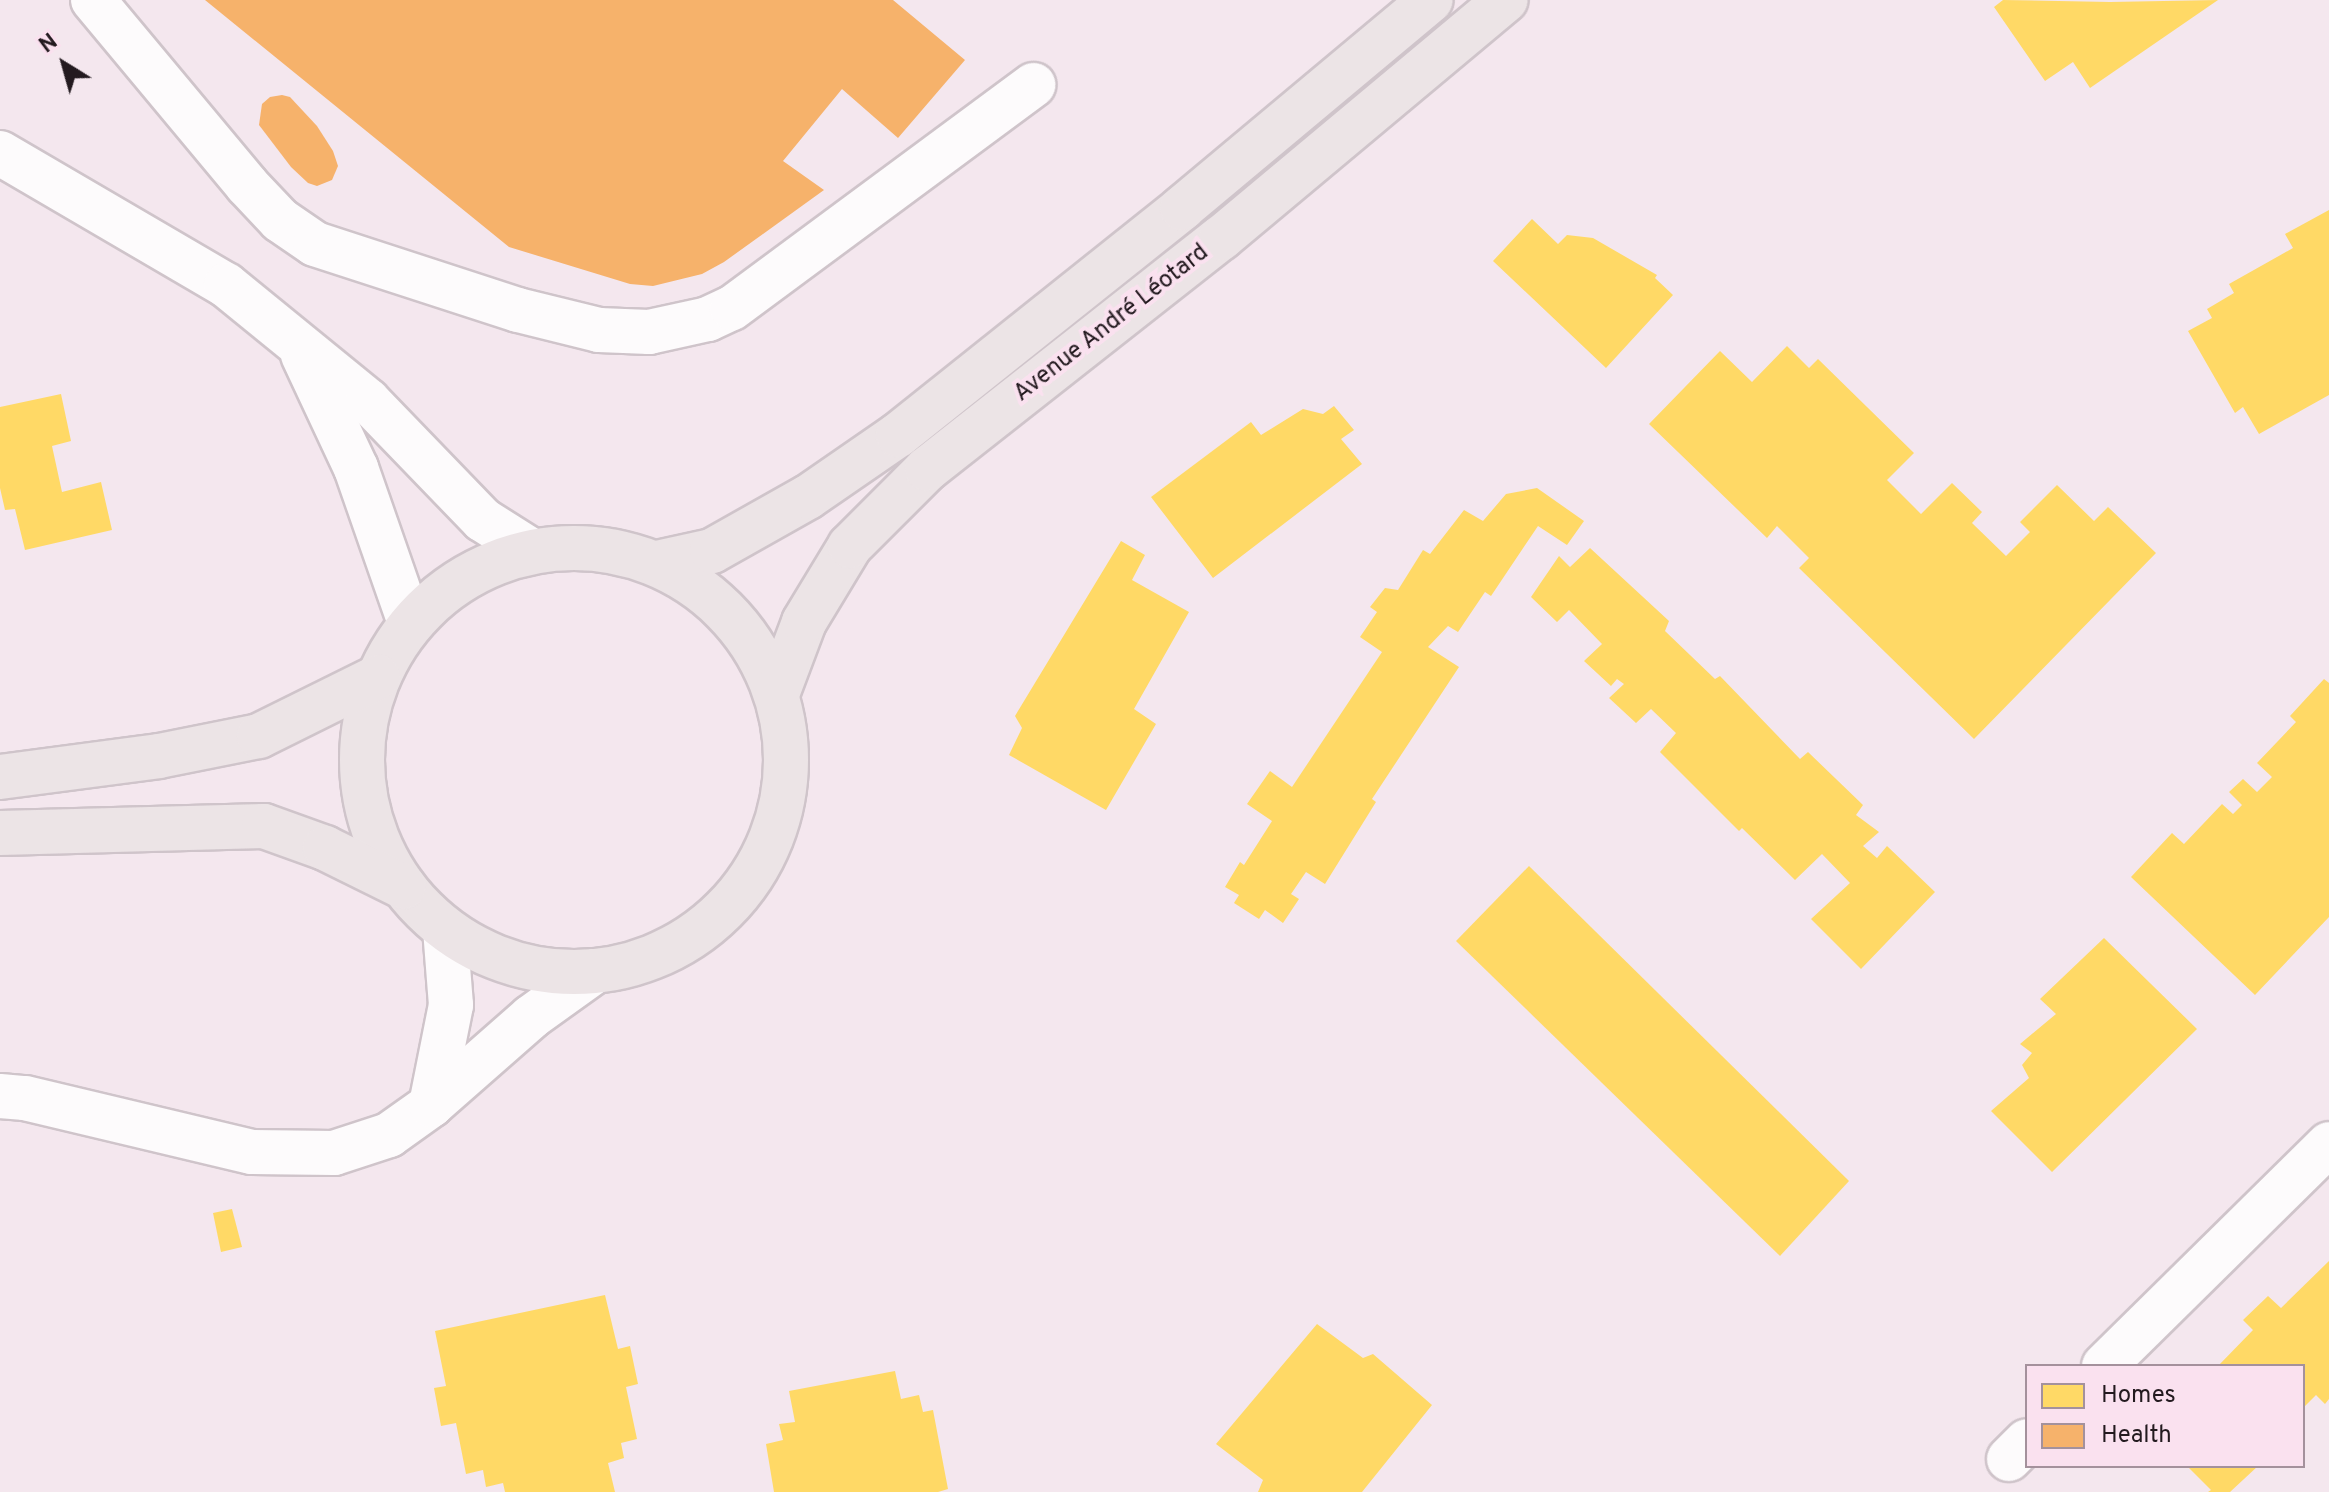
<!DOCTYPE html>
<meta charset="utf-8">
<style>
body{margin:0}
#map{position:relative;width:2329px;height:1492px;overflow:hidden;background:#f4e7ee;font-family:Overpass,sans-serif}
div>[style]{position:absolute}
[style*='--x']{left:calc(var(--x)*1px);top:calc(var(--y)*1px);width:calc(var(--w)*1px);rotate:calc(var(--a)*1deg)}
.homes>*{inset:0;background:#ffd966}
.health>*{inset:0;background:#f6b26b}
.roads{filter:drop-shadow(2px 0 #cfc4ca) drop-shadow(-2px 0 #cfc4ca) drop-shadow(0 2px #cfc4ca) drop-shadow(0 -2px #cfc4ca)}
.minor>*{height:44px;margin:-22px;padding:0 22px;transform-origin:22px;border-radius:22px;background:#fdfbfc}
.major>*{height:44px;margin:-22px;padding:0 22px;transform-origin:22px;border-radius:22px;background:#ece4e6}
.major>.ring{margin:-22px;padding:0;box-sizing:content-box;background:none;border:44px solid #ece4e6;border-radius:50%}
span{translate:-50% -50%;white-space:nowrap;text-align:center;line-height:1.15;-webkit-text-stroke:8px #fae1ef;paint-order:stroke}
.street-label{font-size:24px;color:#231a1f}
.legend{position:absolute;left:2025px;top:1364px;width:280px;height:104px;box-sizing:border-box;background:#fae1ef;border:2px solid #a4919c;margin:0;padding:10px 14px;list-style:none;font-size:24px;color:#231a1f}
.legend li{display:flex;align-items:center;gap:16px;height:40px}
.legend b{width:40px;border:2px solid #a4919c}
.north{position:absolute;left:24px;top:24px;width:80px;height:80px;-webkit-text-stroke:6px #fae1ef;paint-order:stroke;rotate:323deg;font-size:22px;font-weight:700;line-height:32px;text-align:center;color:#231a1f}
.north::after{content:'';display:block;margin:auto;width:28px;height:36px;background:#231a1f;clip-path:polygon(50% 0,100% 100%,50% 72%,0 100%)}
</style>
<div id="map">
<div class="homes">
<i style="clip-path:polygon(2003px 0,2110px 2px,2218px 0,2090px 88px,2073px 62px,2045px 81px,1994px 7px)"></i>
<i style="clip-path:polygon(2329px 210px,2329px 395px,2259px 434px,2243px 407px,2235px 413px,2188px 331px,2212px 318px,2207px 309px,2234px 293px,2229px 284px,2293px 248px,2285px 234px)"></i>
<i style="clip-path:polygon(1532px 219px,1558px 244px,1567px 235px,1593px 238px,1657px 275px,1655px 278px,1673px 295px,1606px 368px,1493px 261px)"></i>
<i style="clip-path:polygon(1787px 346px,1809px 368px,1818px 359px,1914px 453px,1887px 480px,1921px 514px,1952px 483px,1982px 512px,1972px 523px,2006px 556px,2030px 532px,2020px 522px,2057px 485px,2094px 521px,2108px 507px,2156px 553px,1974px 739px,1799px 568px,1809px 558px,1777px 526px,1767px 538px,1649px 424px,1720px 351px,1752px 382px)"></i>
<i style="clip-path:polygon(61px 394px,71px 441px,52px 446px,62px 492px,101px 482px,112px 530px,25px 550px,15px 509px,5px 510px,0 488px,0 407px)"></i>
<i style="clip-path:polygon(1334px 406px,1354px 430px,1341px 439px,1362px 464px,1213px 578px,1151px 497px,1251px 422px,1261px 435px,1303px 409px,1323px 414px)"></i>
<i style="clip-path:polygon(1537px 488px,1584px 521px,1567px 545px,1538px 526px,1491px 596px,1485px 592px,1458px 632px,1448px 626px,1428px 647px,1459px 667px,1372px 799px,1376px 802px,1325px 884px,1306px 872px,1291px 894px,1299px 899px,1283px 923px,1265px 910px,1259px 919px,1234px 903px,1239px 895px,1225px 887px,1240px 862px,1244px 865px,1272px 821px,1247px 804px,1270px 771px,1292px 787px,1382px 652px,1360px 637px,1377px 612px,1370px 607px,1385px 588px,1398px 590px,1423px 550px,1430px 554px,1464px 510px,1483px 521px,1506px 494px)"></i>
<i style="clip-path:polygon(1121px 541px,1145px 555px,1132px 580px,1189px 612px,1134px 709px,1156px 724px,1106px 810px,1009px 755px,1022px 728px,1015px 716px)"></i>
<i style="clip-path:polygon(1590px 548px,1669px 621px,1665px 631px,1715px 679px,1720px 676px,1800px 759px,1808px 752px,1863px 805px,1856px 815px,1879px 832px,1863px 846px,1877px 858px,1887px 846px,1935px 892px,1861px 969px,1811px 919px,1850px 883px,1822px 854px,1795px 880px,1742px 828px,1739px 831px,1660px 752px,1676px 733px,1651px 709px,1636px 723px,1609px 698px,1624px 684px,1617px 679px,1611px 686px,1584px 661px,1602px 644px,1569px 610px,1557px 622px,1531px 597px,1559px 556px,1570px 567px)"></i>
<i style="clip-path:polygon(2324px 679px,2329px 683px,2329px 917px,2255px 995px,2131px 877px,2172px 833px,2184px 844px,2222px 804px,2233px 814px,2242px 805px,2229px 792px,2243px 779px,2257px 792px,2272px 777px,2257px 763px,2296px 722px,2290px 716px)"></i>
<i style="clip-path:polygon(1529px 866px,1849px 1181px,1780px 1256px,1456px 941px)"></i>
<i style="clip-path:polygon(2104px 938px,2197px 1029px,2052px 1172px,1991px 1111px,2029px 1078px,2022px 1065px,2032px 1053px,2020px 1044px,2056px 1014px,2040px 999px)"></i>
<i style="clip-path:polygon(232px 1209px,242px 1247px,221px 1252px,213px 1213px)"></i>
<i style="clip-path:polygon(2329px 1261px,2329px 1399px,2325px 1404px,2316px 1395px,2303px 1408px,2303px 1366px,2218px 1366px,2253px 1330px,2243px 1320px,2268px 1296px,2281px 1308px)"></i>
<i style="clip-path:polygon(605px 1295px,618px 1349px,630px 1346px,638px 1384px,626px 1387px,637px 1439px,621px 1443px,624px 1458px,608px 1463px,615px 1492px,505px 1492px,503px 1483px,486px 1487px,483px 1470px,466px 1474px,456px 1423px,441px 1426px,434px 1388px,446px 1386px,435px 1331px)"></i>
<i style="clip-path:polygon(1317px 1324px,1363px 1358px,1373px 1354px,1432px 1405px,1362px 1492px,1258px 1492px,1263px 1480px,1216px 1444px)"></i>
<i style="clip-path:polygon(895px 1371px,901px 1399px,919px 1395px,923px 1412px,933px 1410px,948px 1489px,938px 1492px,774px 1492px,766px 1444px,783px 1440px,779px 1424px,795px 1422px,789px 1391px)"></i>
<i style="clip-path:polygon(2187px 1466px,2258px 1466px,2230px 1492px,2208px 1492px,2211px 1490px)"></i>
</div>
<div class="health">
<i style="clip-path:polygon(205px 0,893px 0,965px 60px,898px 138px,842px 89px,783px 161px,824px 190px,724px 262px,702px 274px,653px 286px,630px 284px,509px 247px)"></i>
<i style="clip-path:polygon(282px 95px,290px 97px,317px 126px,333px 151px,338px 166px,332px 180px,317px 186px,308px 183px,291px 167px,259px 125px,262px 104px,270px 97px)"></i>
</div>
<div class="roads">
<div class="minor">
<i style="--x:93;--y:0;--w:241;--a:50.2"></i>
<i style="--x:247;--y:185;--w:48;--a:46.7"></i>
<i style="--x:280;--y:220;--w:42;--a:34.4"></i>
<i style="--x:315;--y:244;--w:213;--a:18"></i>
<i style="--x:518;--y:310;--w:83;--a:13.9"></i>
<i style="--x:599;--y:330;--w:50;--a:2.3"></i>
<i style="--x:649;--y:332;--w:60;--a:-12.4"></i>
<i style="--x:708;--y:319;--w:26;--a:-25"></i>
<i style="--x:732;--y:308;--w:375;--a:-36.5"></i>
<i style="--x:0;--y:153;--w:262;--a:30.3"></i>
<i style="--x:226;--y:285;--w:183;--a:39.2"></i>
<i style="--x:368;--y:401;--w:165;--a:46"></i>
<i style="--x:483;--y:520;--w:58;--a:32.3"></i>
<i style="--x:303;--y:355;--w:125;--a:64.9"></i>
<i style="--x:356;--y:468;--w:164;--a:70.8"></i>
<i style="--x:0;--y:1096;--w:25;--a:5"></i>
<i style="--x:25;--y:1098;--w:233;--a:13.4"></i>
<i style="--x:252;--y:1152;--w:82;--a:0.7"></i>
<i style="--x:334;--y:1153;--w:58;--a:-18.1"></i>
<i style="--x:389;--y:1135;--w:52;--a:-35.5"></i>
<i style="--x:431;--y:1105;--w:133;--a:-41.3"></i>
<i style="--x:531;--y:1017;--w:79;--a:-35.7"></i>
<i style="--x:431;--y:1105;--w:102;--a:-78.7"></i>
<i style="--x:451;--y:1005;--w:76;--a:-94.5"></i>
<i style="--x:2104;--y:1366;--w:316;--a:-44.6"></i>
<i style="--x:2009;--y:1459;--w:25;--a:-45"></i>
</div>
<div class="major">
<i class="ring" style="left:362px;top:548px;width:380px;height:380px"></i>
<i style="--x:657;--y:563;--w:56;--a:-12.3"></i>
<i style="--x:712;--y:551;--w:110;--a:-29.4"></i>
<i style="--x:808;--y:497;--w:109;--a:-34.6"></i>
<i style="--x:898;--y:435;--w:364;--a:-38.6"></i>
<i style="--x:1182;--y:208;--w:324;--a:-39.9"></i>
<i style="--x:777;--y:694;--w:77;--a:-69.4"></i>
<i style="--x:804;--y:622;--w:89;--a:-58.8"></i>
<i style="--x:850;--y:546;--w:109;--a:-45"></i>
<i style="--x:927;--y:469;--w:374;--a:-38.2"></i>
<i style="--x:1221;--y:238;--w:371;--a:-39.9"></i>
<i style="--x:0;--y:777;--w:160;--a:-7.5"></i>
<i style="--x:159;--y:756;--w:102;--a:-11.3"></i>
<i style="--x:259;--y:736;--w:133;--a:-26.4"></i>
<i style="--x:0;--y:833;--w:264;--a:-1.5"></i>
<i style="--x:264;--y:826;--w:65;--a:19.8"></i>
<i style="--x:325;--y:848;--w:88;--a:26.3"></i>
</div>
</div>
<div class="street-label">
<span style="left:1112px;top:324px;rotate:-38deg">Avenue André Léotard</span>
</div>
<ul class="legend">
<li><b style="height:22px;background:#ffd966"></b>Homes</li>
<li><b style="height:22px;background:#f6b26b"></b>Health</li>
</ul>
<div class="north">N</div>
</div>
